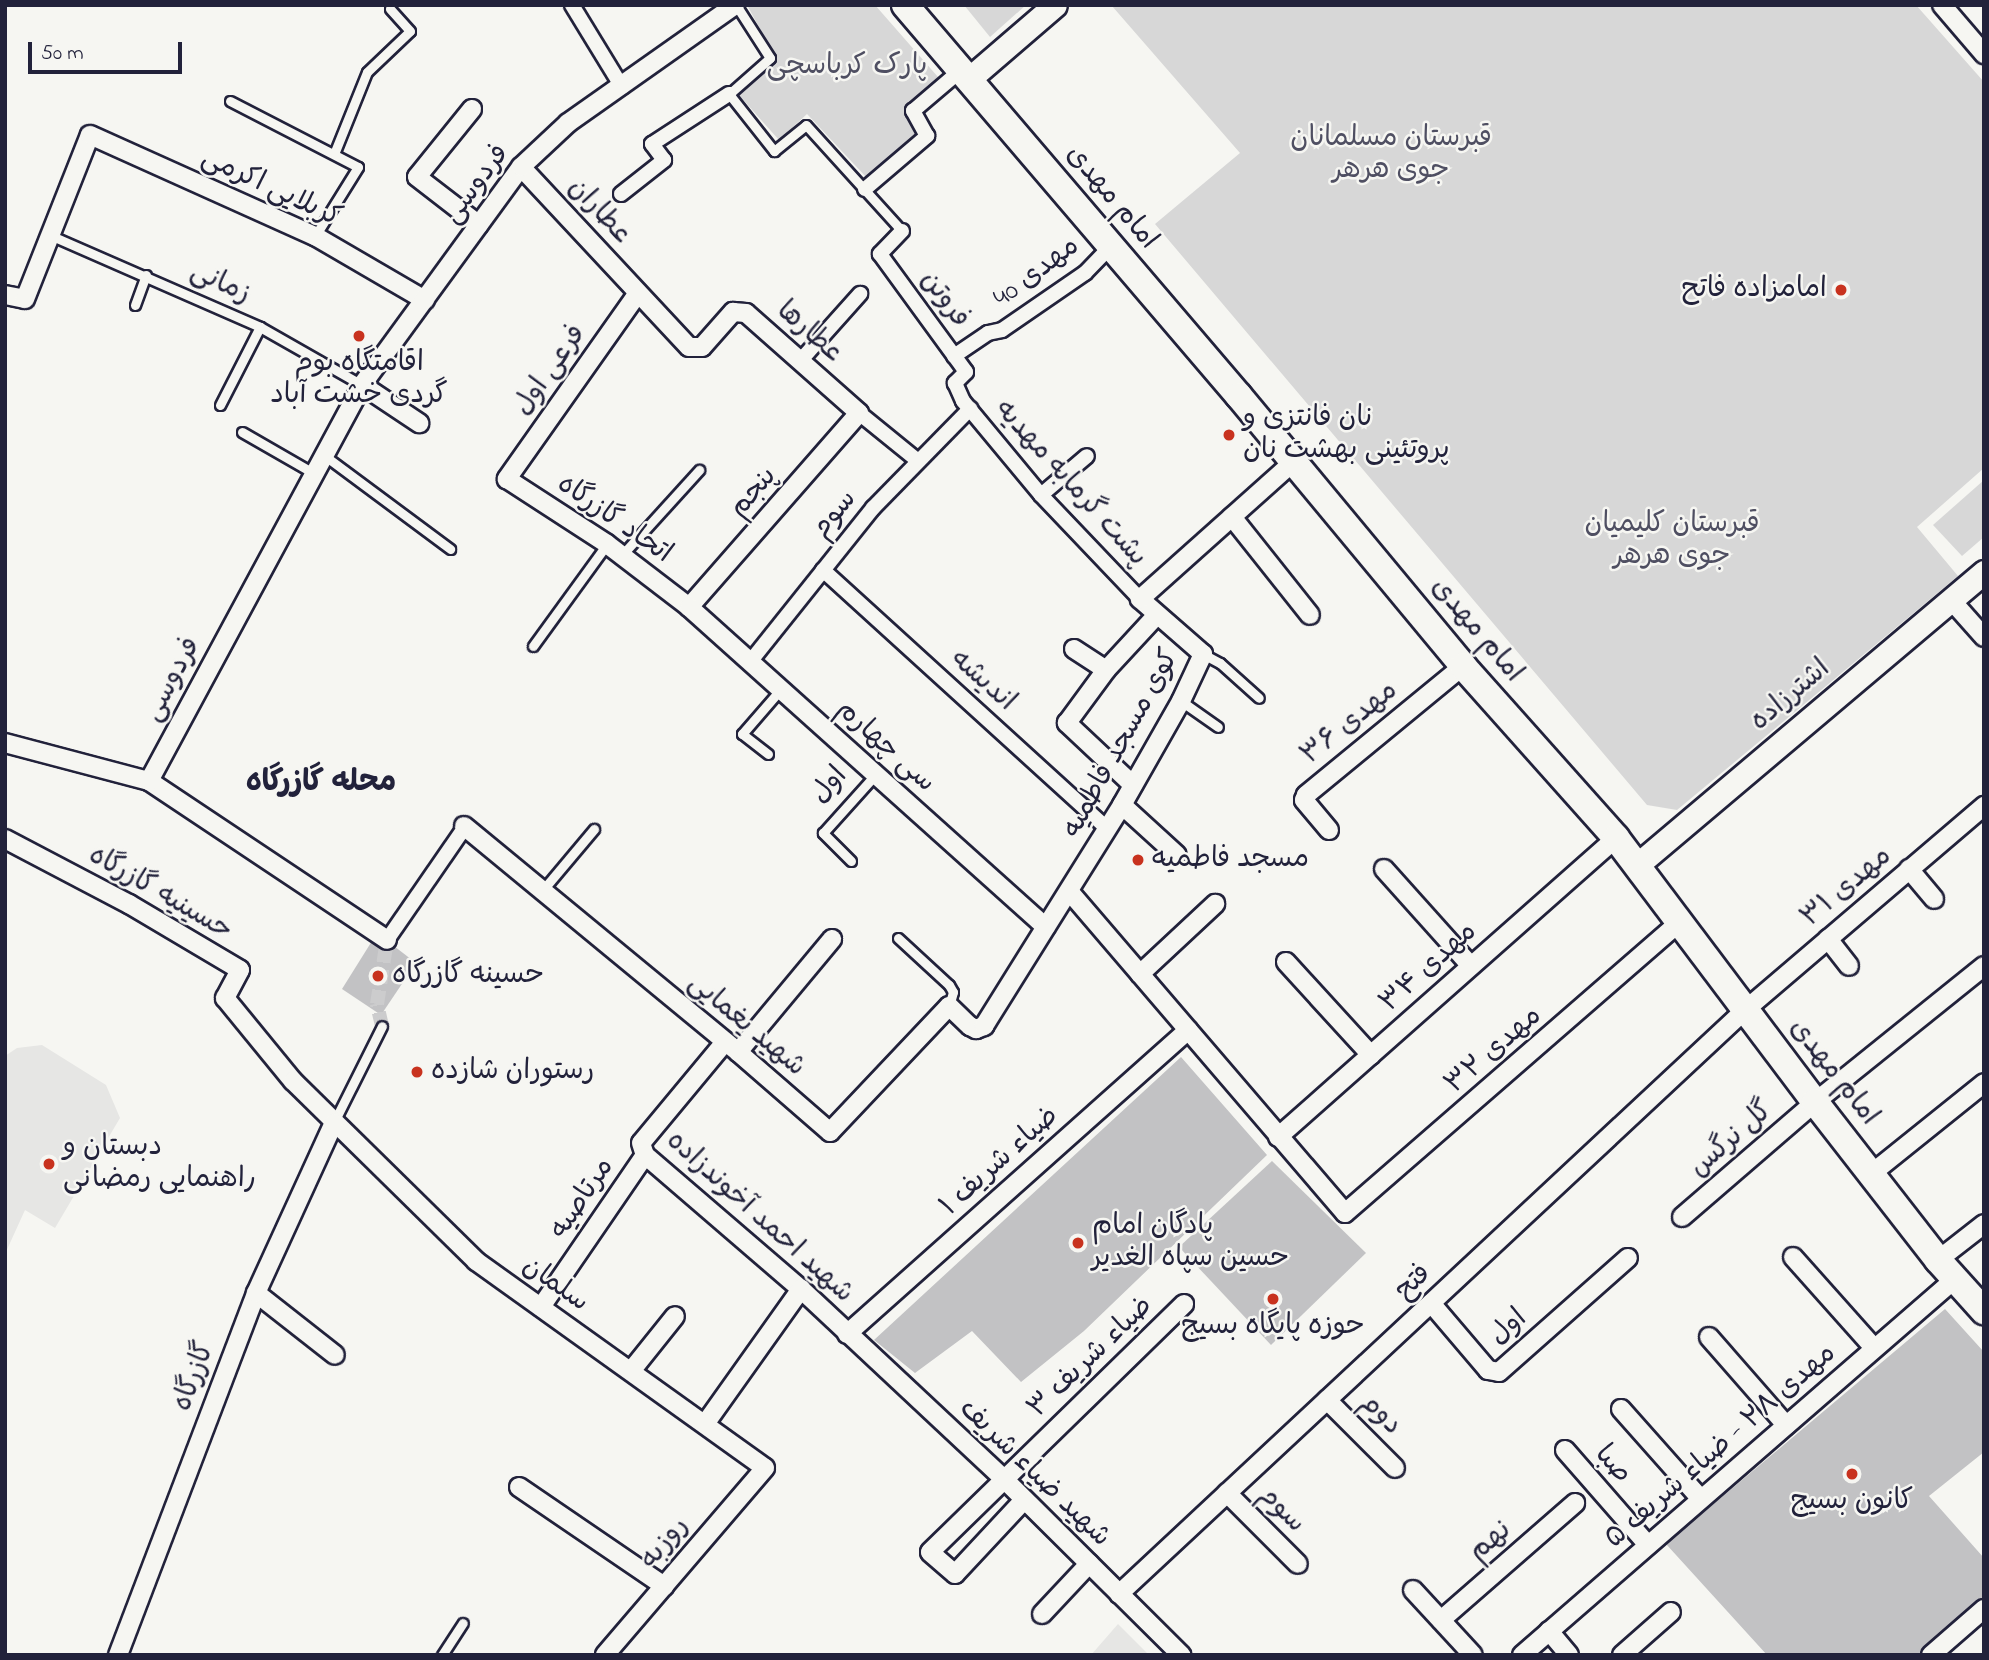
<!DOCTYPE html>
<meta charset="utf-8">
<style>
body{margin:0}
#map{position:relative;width:1989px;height:1660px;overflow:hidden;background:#f6f6f2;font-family:"Indie Flower","Playpen Sans Arabic",sans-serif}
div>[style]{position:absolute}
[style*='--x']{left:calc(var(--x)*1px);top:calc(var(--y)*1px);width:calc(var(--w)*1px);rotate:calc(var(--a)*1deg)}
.built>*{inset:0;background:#e6e6e4}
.green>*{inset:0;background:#d7d7d7}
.building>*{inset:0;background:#c2c2c4}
.pedestrian-tunnel>*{height:14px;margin-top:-7px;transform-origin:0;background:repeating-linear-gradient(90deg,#cccccd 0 14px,transparent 0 21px)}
.roads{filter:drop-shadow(2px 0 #22223b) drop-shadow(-2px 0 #22223b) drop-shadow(0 2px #22223b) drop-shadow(0 -2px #22223b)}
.service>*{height:9px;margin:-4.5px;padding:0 4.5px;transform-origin:4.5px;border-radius:4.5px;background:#f6f6f2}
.pedestrian>*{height:14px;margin:-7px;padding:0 7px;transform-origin:7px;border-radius:7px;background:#f6f6f2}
.minor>*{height:18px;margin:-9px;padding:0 9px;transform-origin:9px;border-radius:9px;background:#f6f6f2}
.tertiary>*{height:23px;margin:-11.5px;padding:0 11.5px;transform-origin:11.5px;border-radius:11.5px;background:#f6f6f2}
.secondary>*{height:26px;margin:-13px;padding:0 13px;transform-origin:13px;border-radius:13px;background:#f6f6f2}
.dots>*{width:19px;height:19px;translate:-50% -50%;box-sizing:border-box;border:4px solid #f6f6f2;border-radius:50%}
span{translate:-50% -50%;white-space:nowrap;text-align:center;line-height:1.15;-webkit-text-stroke:5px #f6f6f2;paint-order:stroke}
.park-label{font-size:28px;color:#4f4f62}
.street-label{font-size:28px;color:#22223b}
.poi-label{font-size:28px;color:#22223b}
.right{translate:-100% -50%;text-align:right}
.left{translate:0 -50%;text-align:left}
.neighbourhood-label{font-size:30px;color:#22223b;font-weight:700}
.frame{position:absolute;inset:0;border:7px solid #22223b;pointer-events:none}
.scale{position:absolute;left:28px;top:42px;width:154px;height:32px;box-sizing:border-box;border:4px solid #22223b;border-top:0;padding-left:9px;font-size:21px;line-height:24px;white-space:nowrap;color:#22223b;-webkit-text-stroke:5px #f6f6f2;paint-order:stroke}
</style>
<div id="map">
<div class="built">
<i style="clip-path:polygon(42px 1045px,106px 1085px,120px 1118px,55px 1228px,25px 1210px,5px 1254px,5px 1056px,17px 1048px)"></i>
<i style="clip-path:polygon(1118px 1624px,1149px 1655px,1091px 1655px)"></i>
</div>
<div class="green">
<i style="clip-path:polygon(747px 5px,875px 5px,938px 77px,906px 108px,921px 135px,867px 178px,807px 114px,779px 140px,739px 95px,777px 60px)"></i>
<i style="clip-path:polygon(964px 5px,1026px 5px,990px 37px)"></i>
<i style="clip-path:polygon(1916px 5px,1984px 82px,1984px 468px,1917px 527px,1958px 576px,1677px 810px,1647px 805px,1155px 224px,1240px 153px,1112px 6px)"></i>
<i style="clip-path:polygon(1984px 480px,1984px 537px,1962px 556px,1933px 525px)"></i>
</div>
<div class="building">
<i style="clip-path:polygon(377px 933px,416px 963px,381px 1015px,342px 989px)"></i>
<i style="clip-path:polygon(1181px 1057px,1267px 1155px,1084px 1331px,1021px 1382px,972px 1331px,915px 1373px,874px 1340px)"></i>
<i style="clip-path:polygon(1272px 1161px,1366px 1253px,1271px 1345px,1179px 1247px)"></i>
<i style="clip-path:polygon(1945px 1309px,1984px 1352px,1984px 1452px,1929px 1496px,1984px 1558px,1984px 1623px,1948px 1655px,1767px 1655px,1666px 1544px)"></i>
</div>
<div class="pedestrian-tunnel">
<i style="--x:382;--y:1026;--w:23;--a:-103"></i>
<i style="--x:377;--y:1004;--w:65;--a:-81.1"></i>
</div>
<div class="roads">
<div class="service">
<i style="--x:736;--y:5;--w:63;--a:57.3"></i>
<i style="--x:770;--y:58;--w:55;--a:138.7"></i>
<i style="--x:729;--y:94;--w:73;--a:51.7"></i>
<i style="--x:774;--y:151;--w:41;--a:-39.1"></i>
<i style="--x:806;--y:125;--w:143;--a:47.8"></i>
<i style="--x:230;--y:101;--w:144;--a:27.3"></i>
<i style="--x:358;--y:167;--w:81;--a:121.9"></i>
<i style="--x:334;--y:154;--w:88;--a:-68.1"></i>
<i style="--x:367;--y:72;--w:59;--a:-43.6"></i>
<i style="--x:410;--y:31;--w:30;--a:-132"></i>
<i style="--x:52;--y:236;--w:227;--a:23.6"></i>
<i style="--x:260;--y:327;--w:117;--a:29.6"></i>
<i style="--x:135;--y:305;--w:32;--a:-70"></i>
<i style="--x:220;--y:405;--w:88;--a:-62.9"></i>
<i style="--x:242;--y:432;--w:84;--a:29.9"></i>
<i style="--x:325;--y:456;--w:156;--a:36.6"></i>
<i style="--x:622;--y:555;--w:115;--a:-47.8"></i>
<i style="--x:533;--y:646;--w:126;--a:-54"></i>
<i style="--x:1203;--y:654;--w:19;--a:28"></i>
<i style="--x:1220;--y:663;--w:52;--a:41.9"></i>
<i style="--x:1181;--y:701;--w:45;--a:35.1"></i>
<i style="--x:768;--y:754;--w:33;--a:-142"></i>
<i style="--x:742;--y:734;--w:60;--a:-49.1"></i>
<i style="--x:851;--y:861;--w:40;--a:-135"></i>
<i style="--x:823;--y:833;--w:79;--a:-48.1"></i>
<i style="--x:542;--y:891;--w:81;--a:-50"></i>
<i style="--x:898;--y:938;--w:69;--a:42.7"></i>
<i style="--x:949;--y:985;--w:8;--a:60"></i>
<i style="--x:953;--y:992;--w:15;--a:106"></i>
<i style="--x:334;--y:1122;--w:107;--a:-63.4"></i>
<i style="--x:442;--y:1655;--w:38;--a:-57"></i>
</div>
<div class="pedestrian">
<i style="--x:572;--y:5;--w:96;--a:58.6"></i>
<i style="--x:865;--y:189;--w:82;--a:-40.5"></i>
<i style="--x:927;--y:136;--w:29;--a:-119"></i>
<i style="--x:913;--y:111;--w:63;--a:-40.5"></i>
<i style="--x:621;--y:194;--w:55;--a:-38.3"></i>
<i style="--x:664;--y:160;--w:20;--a:-127"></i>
<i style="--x:652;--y:144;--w:92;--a:-33"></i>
<i style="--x:902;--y:231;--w:32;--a:134"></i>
<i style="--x:880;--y:254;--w:146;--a:53.9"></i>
<i style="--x:966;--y:372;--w:16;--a:135"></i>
<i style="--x:955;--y:383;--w:20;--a:66"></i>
<i style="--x:963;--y:401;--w:122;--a:50.3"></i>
<i style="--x:1041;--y:495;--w:144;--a:46.4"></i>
<i style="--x:954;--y:356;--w:41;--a:-34.1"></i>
<i style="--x:988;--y:333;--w:14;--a:-12"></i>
<i style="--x:1002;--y:330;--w:101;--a:-34.5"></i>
<i style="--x:1085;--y:273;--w:37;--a:-46"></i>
<i style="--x:801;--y:360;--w:89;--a:-48.2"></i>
<i style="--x:859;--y:413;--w:76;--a:39.1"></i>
<i style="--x:1041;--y:495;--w:60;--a:-40.3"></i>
<i style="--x:823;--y:570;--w:384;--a:42.3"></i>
<i style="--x:750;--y:662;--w:197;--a:-51.4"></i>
<i style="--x:873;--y:508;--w:139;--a:-45.6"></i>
<i style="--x:387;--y:940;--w:137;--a:-55.4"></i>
</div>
<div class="minor">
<i style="--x:1942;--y:5;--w:65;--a:49.4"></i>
<i style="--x:472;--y:109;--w:87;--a:129"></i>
<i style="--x:417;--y:177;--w:78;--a:37.7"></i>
<i style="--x:521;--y:167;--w:246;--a:47"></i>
<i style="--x:689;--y:347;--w:13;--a:0"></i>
<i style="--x:702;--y:347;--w:47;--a:-48.5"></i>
<i style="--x:733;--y:312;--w:13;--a:4"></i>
<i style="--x:746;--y:313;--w:151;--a:41.5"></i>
<i style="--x:859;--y:413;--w:258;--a:131.2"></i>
<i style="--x:638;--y:293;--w:228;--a:125.2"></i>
<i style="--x:507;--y:479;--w:119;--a:33"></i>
<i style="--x:607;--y:544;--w:103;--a:37.5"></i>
<i style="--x:689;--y:607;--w:479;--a:41.9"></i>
<i style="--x:5;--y:295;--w:20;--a:11"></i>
<i style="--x:25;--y:299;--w:176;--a:-68.4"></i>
<i style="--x:90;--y:135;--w:247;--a:24.2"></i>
<i style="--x:315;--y:236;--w:127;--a:30.2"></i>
<i style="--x:362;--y:385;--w:69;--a:33.7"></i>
<i style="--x:1232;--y:517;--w:125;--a:51.5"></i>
<i style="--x:1952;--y:601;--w:48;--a:48.4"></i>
<i style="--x:1074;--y:649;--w:38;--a:33"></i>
<i style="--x:5;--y:743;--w:149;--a:14.8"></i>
<i style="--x:149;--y:781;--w:286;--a:33.7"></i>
<i style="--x:149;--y:781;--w:450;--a:-61.7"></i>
<i style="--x:362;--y:385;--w:270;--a:-53.9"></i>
<i style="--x:521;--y:167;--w:64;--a:-43.1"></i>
<i style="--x:568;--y:123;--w:204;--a:-35.2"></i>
<i style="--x:1133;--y:785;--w:91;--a:-136.8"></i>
<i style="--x:1067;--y:723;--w:66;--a:-53.7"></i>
<i style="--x:1106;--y:670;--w:75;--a:-47.2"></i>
<i style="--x:1122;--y:805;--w:74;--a:42.3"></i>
<i style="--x:464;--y:826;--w:355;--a:39.5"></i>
<i style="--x:738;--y:1052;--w:122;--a:41"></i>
<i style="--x:830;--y:1132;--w:173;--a:-46.6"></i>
<i style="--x:949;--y:1006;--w:29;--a:44"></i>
<i style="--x:970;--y:1026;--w:7;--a:27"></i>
<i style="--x:976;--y:1029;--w:9;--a:-21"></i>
<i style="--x:984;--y:1026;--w:261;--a:-58"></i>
<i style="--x:1122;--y:805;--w:120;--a:-60.4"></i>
<i style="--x:1181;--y:701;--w:52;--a:-64.9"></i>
<i style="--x:1203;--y:654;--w:84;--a:-138.9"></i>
<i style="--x:1140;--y:599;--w:205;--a:-41.8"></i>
<i style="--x:1329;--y:830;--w:39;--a:-130"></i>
<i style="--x:1304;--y:800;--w:5;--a:-68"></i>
<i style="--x:1306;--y:795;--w:203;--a:-39.4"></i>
<i style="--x:5;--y:839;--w:140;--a:27.7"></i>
<i style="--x:129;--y:904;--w:129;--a:30.7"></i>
<i style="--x:240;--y:970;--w:32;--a:118"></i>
<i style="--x:225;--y:998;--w:107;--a:50.7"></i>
<i style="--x:293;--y:1081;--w:257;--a:44.5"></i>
<i style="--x:476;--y:1261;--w:355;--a:35.6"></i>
<i style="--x:765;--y:1468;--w:246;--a:130.6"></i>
<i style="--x:1384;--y:869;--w:130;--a:48.1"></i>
<i style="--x:1909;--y:869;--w:39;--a:50"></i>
<i style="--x:1069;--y:891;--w:424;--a:49.4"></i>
<i style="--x:1345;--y:1213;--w:442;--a:-41"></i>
<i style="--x:1828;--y:939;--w:34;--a:52"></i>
<i style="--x:1286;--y:962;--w:126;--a:47.6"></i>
<i style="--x:1140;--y:974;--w:103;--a:-43"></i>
<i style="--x:725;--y:1042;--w:131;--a:129.7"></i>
<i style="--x:641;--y:1143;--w:13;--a:72"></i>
<i style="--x:645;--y:1155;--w:206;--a:40.7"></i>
<i style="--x:801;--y:1289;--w:278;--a:43.1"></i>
<i style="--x:1004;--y:1479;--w:250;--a:44.8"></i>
<i style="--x:738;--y:1052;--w:147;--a:-50.2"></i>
<i style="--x:1278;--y:1137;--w:451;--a:-41.5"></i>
<i style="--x:1871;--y:1174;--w:145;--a:-38.8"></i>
<i style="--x:1682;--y:1217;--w:176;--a:-40.8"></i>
<i style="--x:1815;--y:1102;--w:217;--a:-38.8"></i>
<i style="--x:1793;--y:1257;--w:122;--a:48.3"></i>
<i style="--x:1938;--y:1260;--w:58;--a:-38"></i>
<i style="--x:256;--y:1293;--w:100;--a:38.1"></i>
<i style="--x:1431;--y:1303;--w:88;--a:49.6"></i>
<i style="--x:1488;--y:1370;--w:11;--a:10"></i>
<i style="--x:1499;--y:1372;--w:172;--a:-41.5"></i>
<i style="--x:541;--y:1307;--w:184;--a:-55.6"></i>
<i style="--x:847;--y:1334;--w:457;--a:-41.7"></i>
<i style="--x:1709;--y:1337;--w:117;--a:48.8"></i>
<i style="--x:631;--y:1371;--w:70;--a:-51.3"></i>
<i style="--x:1327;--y:1400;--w:96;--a:45"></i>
<i style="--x:1621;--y:1409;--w:120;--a:48.4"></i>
<i style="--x:705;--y:1424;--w:166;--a:-54.6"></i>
<i style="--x:1565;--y:1450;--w:126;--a:48.9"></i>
<i style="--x:519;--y:1487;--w:176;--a:34.3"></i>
<i style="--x:1227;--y:1493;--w:100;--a:45"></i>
<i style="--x:1024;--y:1500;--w:101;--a:133"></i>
<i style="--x:955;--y:1574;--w:33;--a:-139"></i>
<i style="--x:930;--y:1552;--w:355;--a:-44.3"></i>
<i style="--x:1413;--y:1590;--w:88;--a:47.3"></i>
<i style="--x:1119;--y:1594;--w:855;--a:-43.01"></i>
<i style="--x:1744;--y:1011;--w:316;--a:-40.5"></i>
<i style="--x:1042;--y:1614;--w:69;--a:-46.8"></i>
<i style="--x:1441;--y:1620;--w:178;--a:-41.1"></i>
<i style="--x:1549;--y:1631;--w:31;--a:50"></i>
<i style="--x:118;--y:1655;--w:387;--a:-69.1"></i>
<i style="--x:256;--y:1293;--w:187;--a:-65.4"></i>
<i style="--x:1522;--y:1655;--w:573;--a:-40.97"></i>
<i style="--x:1622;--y:1655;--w:65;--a:-41.3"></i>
<i style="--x:1931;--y:1655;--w:70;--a:-41"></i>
</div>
<div class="tertiary">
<i style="--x:969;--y:79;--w:113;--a:-40.7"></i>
<i style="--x:1636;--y:866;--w:456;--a:-40.2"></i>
</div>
<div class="secondary">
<i style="--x:905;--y:5;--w:514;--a:49.5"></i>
<i style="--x:1239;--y:396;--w:351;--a:50.3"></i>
<i style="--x:1463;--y:666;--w:230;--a:48.3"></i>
<i style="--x:1616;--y:838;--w:331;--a:53"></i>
<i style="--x:1815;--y:1102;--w:200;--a:52.1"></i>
<i style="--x:1938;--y:1260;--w:69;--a:48"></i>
</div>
</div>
<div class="dots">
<i style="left:1841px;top:290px;background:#c8321e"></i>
<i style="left:359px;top:336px;background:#c8321e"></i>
<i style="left:1229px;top:435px;background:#c8321e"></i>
<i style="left:1138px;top:860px;background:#c8321e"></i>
<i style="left:378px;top:976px;background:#c8321e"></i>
<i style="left:417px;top:1072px;background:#c8321e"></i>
<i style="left:49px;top:1164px;background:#c8321e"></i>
<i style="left:1078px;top:1243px;background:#c8321e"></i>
<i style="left:1273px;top:1299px;background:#c8321e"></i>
<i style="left:1852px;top:1474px;background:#c8321e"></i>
</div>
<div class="park-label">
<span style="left:847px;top:67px">پارک کرباسچی</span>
<span style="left:1391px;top:155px">قبرستان مسلمانان<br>جوی هرهر</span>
<span style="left:1672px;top:541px">قبرستان کلیمیان<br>جوی هرهر</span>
</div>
<div class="street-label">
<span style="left:477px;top:185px;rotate:-53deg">فردوسی</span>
<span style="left:271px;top:189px;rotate:25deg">کربلایی اکرمی</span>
<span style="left:1111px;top:198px;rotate:50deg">امام مهدی</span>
<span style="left:599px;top:212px;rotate:47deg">عطاران</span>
<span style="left:1037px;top:273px;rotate:-37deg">مهدی 40</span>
<span style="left:220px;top:284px;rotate:25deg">زمانی</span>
<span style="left:944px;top:300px;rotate:54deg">فروتن</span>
<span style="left:809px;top:333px;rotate:41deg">عطارها</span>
<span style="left:551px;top:371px;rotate:-55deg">فرعی اول</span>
<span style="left:1070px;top:484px;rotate:48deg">پشت گرمابه مهدیه</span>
<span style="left:754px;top:493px;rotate:-49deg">پنجم</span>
<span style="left:835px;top:515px;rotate:-51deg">سوم</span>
<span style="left:614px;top:520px;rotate:35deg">اتحاد گازرگاه</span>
<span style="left:1476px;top:631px;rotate:50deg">امام مهدی</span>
<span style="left:173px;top:680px;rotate:-62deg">فردوسی</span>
<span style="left:982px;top:681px;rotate:42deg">اندیشه</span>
<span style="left:1791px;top:696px;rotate:-40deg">اشترزاده</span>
<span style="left:1350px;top:724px;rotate:-39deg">مهدی ۳۶</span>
<span style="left:1122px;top:744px;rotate:-61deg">کوی مسجد فاطمیه</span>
<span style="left:885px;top:747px;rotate:42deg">سی چهارم</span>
<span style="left:830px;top:786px;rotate:-48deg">اول</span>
<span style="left:1847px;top:888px;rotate:-40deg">مهدی ۳۱</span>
<span style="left:160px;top:894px;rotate:30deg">حسینیه گازرگاه</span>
<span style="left:1429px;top:968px;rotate:-42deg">مهدی ۳۴</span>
<span style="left:746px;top:1026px;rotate:40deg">شهید یغمایی</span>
<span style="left:1494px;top:1051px;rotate:-41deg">مهدی ۳۲</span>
<span style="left:1833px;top:1073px;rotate:52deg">امام مهدی</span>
<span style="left:1732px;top:1140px;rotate:-41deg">گل نرگس</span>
<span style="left:1000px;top:1162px;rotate:-42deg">ضیاء شریف ۱</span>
<span style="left:583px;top:1199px;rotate:-56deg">مرتاصیه</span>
<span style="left:759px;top:1218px;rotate:42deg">شهید احمد آخوندزاده</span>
<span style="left:1414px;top:1283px;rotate:-43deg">فتح</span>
<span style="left:555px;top:1285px;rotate:35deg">سلمان</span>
<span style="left:1509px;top:1328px;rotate:-41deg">اول</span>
<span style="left:1091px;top:1358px;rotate:-44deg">ضیاء شریف ۳</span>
<span style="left:195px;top:1377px;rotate:-69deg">گازرگاه</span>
<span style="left:1380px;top:1415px;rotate:45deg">دوم</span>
<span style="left:1721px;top:1447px;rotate:-41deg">مهدی ۲۸ - ضیاء شریف ۵</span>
<span style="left:1612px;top:1465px;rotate:49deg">صبا</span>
<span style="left:1034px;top:1474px;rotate:44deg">شهید ضیاء شریف</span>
<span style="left:1281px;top:1510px;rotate:45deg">سوم</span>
<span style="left:1491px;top:1542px;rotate:-41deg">نهم</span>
<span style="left:665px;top:1544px;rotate:-50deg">روزبه</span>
</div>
<div class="poi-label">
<span class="right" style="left:1827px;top:290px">امامزاده فاتح</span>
<span style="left:359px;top:380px">اقامتگاه بوم<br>گردی خشت آباد</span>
<span class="left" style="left:1243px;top:435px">نان فانتزی و<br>پروتئینی بهشت نان</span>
<span class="left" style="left:1152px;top:860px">مسجد فاطمیه</span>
<span class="left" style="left:392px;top:976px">حسینه گازرگاه</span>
<span class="left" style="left:431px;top:1072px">رستوران شازده</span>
<span class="left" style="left:63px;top:1164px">دبستان و<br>راهنمایی رمضانی</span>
<span class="left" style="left:1092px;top:1243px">پادگان امام<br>حسین سپاه الغدیر</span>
<span style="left:1273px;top:1327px">حوزه پایگاه بسیج</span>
<span style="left:1852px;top:1502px">کانون بسیج</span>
</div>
<div class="neighbourhood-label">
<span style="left:321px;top:783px">محله گازرگاه</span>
</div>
<div class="frame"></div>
<div class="scale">50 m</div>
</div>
